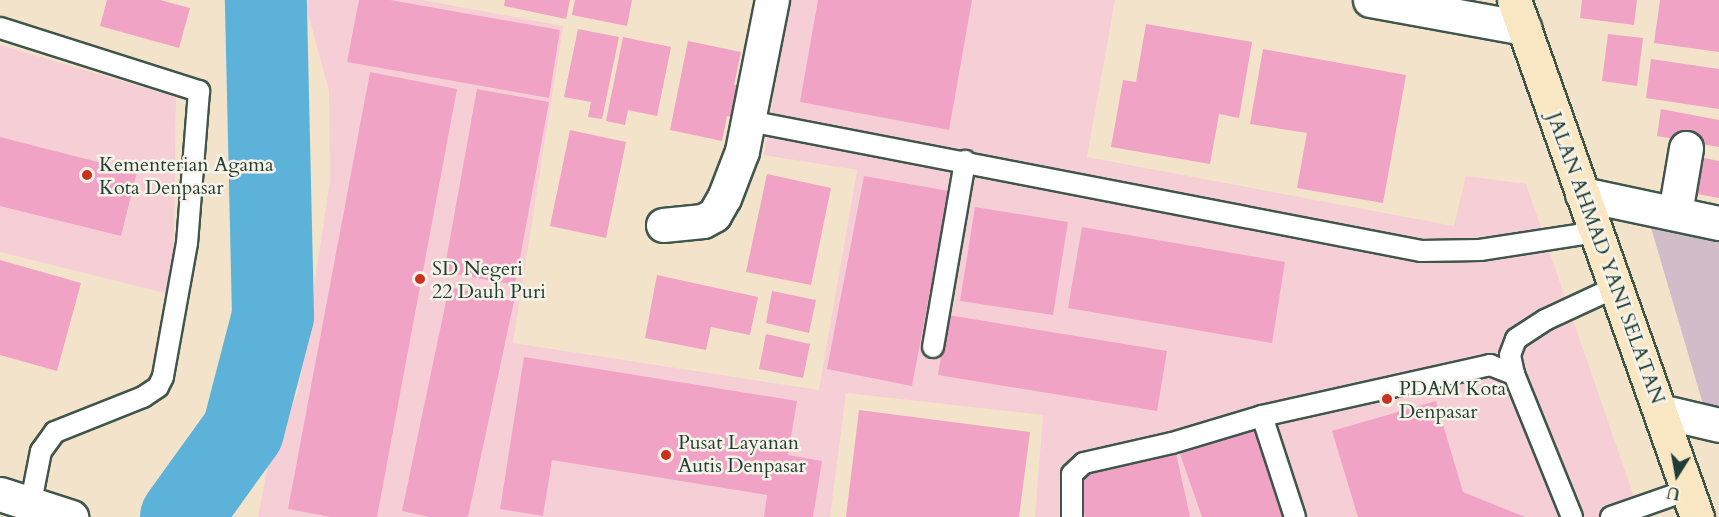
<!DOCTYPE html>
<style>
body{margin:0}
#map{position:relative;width:1719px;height:517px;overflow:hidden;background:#f4e3cb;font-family:Cardo,serif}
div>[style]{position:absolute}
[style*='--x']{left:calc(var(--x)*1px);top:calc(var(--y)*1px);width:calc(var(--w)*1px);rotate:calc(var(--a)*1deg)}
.built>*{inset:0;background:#f6cfd6}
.industrial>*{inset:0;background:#d1bdc9}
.river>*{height:82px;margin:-41px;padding:0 41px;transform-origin:41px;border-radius:41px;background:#5db2d9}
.building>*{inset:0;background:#f0a3c5}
.roads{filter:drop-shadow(2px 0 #3f564b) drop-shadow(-2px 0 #3f564b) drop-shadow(0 2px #3f564b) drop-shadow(0 -2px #3f564b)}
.service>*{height:20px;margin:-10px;padding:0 10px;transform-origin:10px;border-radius:10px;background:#fff}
.minor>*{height:33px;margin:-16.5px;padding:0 16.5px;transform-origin:16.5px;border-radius:16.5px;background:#fff}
.secondary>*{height:33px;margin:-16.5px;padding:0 16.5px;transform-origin:16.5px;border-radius:16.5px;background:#f9e7c3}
.dots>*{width:16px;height:16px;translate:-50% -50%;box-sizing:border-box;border:3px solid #f7f3e8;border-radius:50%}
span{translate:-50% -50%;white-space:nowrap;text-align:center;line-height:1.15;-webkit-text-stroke:5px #f7f3e8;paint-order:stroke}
.poi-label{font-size:20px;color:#1f3d34}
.left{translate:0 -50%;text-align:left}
.street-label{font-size:20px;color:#1f3d34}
.north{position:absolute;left:1647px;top:445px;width:60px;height:60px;-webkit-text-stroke:4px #f7f3e8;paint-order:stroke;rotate:191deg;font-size:16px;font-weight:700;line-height:24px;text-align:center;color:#1f3d34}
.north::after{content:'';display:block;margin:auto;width:21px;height:27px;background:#1f3d34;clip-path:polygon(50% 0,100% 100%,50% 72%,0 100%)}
</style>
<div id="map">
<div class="built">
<i style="clip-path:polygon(308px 0,423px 0,563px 26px,513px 343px,819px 390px,857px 170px,764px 155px,789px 0,1115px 0,1087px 157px,1454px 226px,1466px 176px,1526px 184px,1641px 517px,1035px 517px,1043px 415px,846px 393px,830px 517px,258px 517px,270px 454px,298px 392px,330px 181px,329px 91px,307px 10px)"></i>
<i style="clip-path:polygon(0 45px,176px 97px,173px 295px,0 252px)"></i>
</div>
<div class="industrial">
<i style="clip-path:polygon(1649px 221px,1719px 237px,1719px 415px,1705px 411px)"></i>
</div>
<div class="river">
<i style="--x:181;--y:517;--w:106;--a:-54.2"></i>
<i style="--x:243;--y:431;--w:119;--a:-75.4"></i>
<i style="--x:273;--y:316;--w:316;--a:-91.3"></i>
</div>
<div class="building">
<i style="clip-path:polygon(107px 0,160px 0,190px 8px,179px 48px,100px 26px)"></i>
<i style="clip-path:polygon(359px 0,390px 0,560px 30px,549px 98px,347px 62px)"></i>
<i style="clip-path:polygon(505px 0,570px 0,566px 19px,504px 6px)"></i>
<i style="clip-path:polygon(575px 0,632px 0,627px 26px,572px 15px)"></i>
<i style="clip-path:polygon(818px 0,972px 0,949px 130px,800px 102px)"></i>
<i style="clip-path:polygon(1582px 0,1637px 0,1634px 25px,1580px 18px)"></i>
<i style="clip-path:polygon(1660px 0,1719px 0,1719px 52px,1654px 43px)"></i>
<i style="clip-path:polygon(1146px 24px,1252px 42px,1239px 118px,1219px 114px,1210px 164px,1111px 147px,1123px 80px,1136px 82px)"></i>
<i style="clip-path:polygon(578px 29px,619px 37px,602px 119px,588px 117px,591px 102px,564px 97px)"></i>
<i style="clip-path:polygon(1608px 34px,1643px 38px,1637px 86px,1602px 81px)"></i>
<i style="clip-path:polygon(623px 37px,671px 47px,657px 116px,628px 110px,625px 125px,606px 121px)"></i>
<i style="clip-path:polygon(688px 41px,741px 52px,734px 85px,740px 86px,733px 117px,727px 116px,722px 141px,670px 130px)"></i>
<i style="clip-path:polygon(1263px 49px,1406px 75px,1383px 203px,1297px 188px,1307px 133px,1250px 124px)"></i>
<i style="clip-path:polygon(1651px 59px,1719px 69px,1719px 109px,1646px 98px)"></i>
<i style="clip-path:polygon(370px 72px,457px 89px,377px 517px,331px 517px,288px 509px)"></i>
<i style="clip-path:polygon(477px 89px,549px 102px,515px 285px,444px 272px)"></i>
<i style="clip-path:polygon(1661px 109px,1719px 120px,1719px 147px,1657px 136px)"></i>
<i style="clip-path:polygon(570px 130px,626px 142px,606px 238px,550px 226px)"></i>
<i style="clip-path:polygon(0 137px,137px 172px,121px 236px,0 206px)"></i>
<i style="clip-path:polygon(1688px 155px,1719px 161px,1719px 198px,1681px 191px)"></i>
<i style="clip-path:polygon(767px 174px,831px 188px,811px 285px,746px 272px)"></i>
<i style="clip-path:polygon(864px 176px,949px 191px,912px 386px,827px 369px)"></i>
<i style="clip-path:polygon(975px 207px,1068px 222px,1053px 315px,960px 301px)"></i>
<i style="clip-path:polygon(1082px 227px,1285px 262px,1272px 343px,1068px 308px)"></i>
<i style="clip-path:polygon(0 260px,81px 283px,57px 371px,0 355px)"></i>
<i style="clip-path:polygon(657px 275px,758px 297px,750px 335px,711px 327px,706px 350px,645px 338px)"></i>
<i style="clip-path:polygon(449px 287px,514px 301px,468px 517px,430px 517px,402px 511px)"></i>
<i style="clip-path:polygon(772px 291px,816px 300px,809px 333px,766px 323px)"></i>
<i style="clip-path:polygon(948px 315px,1167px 351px,1157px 411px,938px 375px)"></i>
<i style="clip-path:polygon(766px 334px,810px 344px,803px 378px,759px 369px)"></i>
<i style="clip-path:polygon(524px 357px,797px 401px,788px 455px,822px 461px,813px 517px,764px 517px,767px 495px,552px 460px,543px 516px,500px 509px)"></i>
<i style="clip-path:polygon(1436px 401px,1463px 492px,1525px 517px,1358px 517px,1332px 431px)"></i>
<i style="clip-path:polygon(859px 410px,1030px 432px,1019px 517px,846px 517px)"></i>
<i style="clip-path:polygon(1255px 425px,1288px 517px,1202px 517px,1179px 451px)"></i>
<i style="clip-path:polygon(1176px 453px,1190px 517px,1085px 517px,1076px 474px)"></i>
</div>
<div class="roads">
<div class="service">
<i style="--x:0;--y:28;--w:209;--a:17.6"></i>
<i style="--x:199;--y:91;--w:152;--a:94.5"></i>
<i style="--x:187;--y:243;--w:136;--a:100.2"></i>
<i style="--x:163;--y:377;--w:11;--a:117"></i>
<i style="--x:158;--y:387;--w:18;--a:146"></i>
<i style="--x:143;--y:397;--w:95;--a:158.3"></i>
<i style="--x:55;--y:432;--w:24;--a:126"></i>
<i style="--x:41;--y:451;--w:52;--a:101.1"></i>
<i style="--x:749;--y:121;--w:684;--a:10.95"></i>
<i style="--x:1421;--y:251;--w:59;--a:-1"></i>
<i style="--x:1480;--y:250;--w:117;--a:-8.8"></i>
<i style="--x:933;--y:347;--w:189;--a:-80.2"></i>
<i style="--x:1262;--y:416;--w:106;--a:71.9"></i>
<i style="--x:1072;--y:517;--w:43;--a:-90"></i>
<i style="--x:1072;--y:474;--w:16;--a:-43"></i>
<i style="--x:1084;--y:463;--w:90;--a:-12.8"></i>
<i style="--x:1172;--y:443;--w:94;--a:-16.7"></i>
<i style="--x:1262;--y:416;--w:234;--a:-12.6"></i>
<i style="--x:1490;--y:365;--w:26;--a:21"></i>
<i style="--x:1572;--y:517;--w:154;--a:-112.1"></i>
<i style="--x:1514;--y:374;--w:19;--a:-102"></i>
<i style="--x:1510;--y:355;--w:17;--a:-69"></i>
<i style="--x:1516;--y:339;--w:35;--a:-33"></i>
<i style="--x:1545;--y:320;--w:78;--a:-24.9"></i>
<i style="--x:1611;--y:517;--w:82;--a:-19.3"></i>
</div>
<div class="minor">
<i style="--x:1370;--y:0;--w:157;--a:10.3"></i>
<i style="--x:1582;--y:194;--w:140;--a:12"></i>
<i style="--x:1675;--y:213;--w:66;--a:-80.4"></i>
<i style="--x:663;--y:225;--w:40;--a:-5.7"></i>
<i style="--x:703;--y:221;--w:13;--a:-29"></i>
<i style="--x:714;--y:215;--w:20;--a:-60"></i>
<i style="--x:724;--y:198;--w:50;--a:-69"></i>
<i style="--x:742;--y:151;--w:154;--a:-78.8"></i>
<i style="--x:1660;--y:411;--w:61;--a:13.3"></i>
<i style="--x:0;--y:494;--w:75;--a:17.9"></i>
</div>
<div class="secondary">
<i style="--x:1514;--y:0;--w:548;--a:70.51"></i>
</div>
</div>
<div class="dots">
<i style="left:87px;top:175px;background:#c8321e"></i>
<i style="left:420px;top:279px;background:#c8321e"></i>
<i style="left:1387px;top:399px;background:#c8321e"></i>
<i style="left:666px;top:455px;background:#c8321e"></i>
</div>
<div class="poi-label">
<span class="left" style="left:99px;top:176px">Kementerian Agama<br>Kota Denpasar</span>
<span class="left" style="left:432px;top:280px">SD Negeri<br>22 Dauh Puri</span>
<span class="left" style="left:1399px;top:400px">PDAM Kota<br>Denpasar</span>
<span class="left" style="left:678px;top:454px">Pusat Layanan<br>Autis Denpasar</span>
</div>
<div class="street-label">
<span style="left:1606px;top:258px;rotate:70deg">JALAN AHMAD YANI SELATAN</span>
</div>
<div class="north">U</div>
</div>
